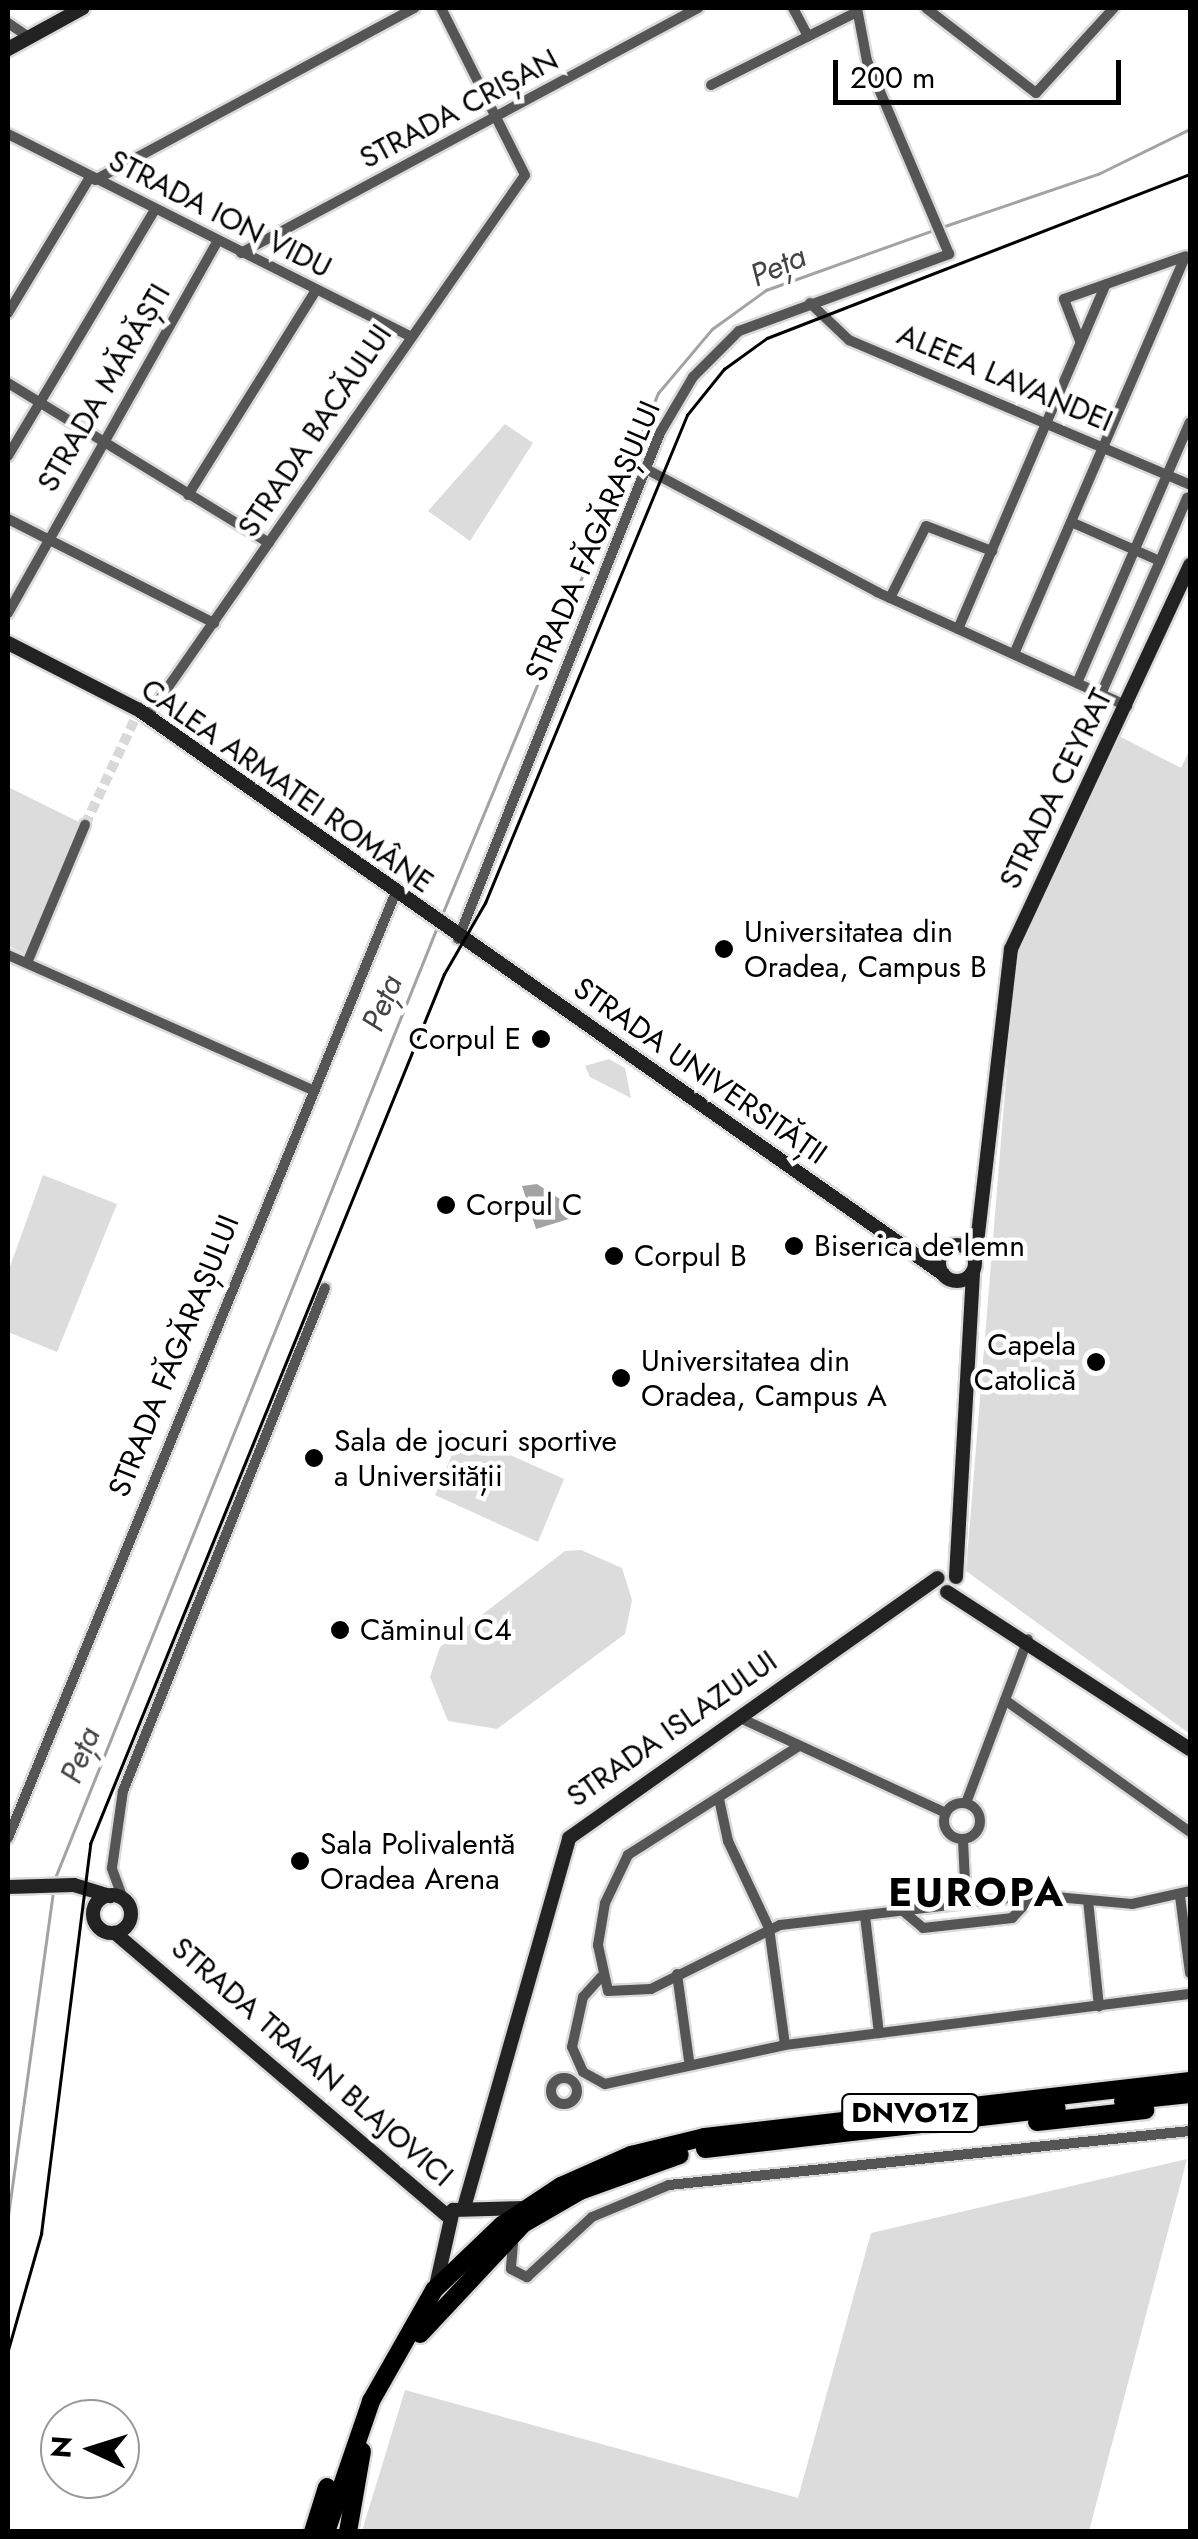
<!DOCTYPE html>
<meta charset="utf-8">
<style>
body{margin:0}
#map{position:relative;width:1198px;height:2539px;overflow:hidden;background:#fff;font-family:Jost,sans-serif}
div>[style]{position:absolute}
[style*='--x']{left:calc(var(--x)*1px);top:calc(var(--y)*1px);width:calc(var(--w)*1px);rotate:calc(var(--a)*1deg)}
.green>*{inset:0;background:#dcdcdc}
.water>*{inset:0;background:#a3a3a3}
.stream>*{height:2.5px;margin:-1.25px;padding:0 1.25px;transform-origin:1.25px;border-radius:1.25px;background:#a3a3a3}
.street-tunnel>*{height:10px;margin-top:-5px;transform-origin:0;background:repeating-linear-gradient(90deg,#d9d9d9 0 10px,transparent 0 15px)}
.roads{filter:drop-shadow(2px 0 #dbdbdb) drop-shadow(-2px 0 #dbdbdb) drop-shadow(0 2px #dbdbdb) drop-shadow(0 -2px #dbdbdb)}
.street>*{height:10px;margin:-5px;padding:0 5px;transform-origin:5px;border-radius:5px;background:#555}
.street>.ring{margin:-5px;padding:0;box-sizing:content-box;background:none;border:10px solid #555;border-radius:50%}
.secondary>*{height:14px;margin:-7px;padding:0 7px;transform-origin:7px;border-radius:7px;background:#222}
.secondary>.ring{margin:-7px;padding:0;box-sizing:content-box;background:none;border:14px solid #222;border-radius:50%}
.highway>*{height:18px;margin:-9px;padding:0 9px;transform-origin:9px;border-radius:9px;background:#000}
.tram>*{height:2.5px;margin:-1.25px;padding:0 1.25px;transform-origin:1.25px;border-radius:1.25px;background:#000}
.dots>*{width:28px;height:28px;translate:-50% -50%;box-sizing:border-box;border:5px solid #fff;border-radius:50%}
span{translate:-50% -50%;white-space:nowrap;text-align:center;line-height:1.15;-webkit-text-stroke:9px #fff;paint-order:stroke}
.shield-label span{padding:2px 8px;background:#fff;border:2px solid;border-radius:8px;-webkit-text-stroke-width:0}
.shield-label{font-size:28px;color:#000;font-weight:700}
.street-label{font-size:30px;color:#000}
.poi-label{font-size:30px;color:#000}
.left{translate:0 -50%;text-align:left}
.right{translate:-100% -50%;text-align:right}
.water-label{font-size:32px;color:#444;font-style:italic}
.district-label{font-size:40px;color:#000;font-weight:700;letter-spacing:2.5px}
.frame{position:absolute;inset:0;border:10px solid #000;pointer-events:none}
.north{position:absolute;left:40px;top:2399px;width:100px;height:100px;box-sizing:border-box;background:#fff;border:2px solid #999;border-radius:50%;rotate:274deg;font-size:28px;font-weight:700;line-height:40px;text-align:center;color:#000}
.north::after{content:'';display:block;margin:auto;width:35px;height:45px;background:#000;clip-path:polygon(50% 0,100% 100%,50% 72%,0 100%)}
.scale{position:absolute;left:833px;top:60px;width:288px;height:45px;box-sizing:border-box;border:5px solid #000;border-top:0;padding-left:12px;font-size:30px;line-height:35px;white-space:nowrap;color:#000;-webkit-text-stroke:8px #fff;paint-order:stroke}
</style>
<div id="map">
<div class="green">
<i style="clip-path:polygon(505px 424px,533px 443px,470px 541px,428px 511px)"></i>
<i style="clip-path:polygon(1119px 736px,1181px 768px,1190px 749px,1190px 1734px,966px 1571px,1017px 944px)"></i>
<i style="clip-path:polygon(8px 787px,85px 825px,29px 956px,8px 946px)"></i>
<i style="clip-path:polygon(609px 1059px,625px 1068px,631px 1098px,590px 1077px,585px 1066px)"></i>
<i style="clip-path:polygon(43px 1175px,117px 1204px,57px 1352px,8px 1332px,8px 1272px)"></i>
<i style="clip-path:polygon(461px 1433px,564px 1479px,538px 1542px,435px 1495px)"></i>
<i style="clip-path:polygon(581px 1550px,622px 1568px,632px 1600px,625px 1634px,497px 1729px,448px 1721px,430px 1677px,440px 1647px,565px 1551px)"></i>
<i style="clip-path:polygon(1187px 2159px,1089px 2531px,362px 2531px,405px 2390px,798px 2498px,871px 2233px)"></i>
</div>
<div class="water">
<i style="clip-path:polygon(537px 1184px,566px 1203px,572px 1218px,536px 1229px,522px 1186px)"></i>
</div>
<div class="stream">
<i style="--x:942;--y:227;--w:165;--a:-18.8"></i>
<i style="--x:1098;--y:174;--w:102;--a:-26.1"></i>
<i style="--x:441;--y:917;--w:567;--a:-67.5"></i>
<i style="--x:658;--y:393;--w:84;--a:-49.8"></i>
<i style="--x:712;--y:329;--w:67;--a:-35.8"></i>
<i style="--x:766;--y:290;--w:178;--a:-19.7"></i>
<i style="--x:55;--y:1878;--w:1027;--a:-68.11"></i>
<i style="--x:8;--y:2216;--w:328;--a:-82.1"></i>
</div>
<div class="street-tunnel">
<i style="--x:85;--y:825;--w:127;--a:-64.8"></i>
</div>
<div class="roads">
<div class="street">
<i style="--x:793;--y:8;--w:32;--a:62"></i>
<i style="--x:926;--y:8;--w:139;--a:37.7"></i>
<i style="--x:1036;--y:93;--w:115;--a:-47.5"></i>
<i style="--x:8;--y:23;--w:25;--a:34"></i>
<i style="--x:711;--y:85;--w:163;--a:-26.6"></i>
<i style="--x:8;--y:134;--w:449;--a:26.7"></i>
<i style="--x:95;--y:180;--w:363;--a:-28.3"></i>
<i style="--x:241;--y:253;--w:519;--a:-28.2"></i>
<i style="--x:810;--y:303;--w:54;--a:43.5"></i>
<i style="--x:849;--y:340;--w:371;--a:23"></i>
<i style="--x:8;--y:313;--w:159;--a:-58.9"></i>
<i style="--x:1080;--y:341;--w:45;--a:-110.9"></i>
<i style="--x:1064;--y:299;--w:129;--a:-19.4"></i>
<i style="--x:8;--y:383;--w:306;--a:31.5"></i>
<i style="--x:8;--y:456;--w:285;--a:-59.2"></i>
<i style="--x:646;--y:469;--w:262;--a:28"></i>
<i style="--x:877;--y:592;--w:275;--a:24.5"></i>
<i style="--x:188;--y:495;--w:242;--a:-58"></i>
<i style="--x:8;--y:519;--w:231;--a:26.8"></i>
<i style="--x:1071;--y:522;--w:97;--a:23.7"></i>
<i style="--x:1160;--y:561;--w:145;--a:113.9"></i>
<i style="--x:1160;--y:561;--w:69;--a:-66.8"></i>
<i style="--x:890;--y:598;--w:80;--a:-63.4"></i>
<i style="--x:926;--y:526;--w:71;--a:20.7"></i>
<i style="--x:8;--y:613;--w:426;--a:-60.6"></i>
<i style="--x:958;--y:629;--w:375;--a:-66.8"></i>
<i style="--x:1014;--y:654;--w:432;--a:-66.7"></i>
<i style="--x:1077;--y:683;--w:284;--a:-66.6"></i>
<i style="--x:148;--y:716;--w:659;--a:-55.13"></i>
<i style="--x:525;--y:175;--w:187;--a:-116.7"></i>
<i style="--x:458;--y:939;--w:545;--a:-68.24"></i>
<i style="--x:660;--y:433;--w:65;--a:-59.5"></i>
<i style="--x:693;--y:377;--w:65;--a:-45"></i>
<i style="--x:739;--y:331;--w:224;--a:-20.1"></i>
<i style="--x:949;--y:254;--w:210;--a:-113"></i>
<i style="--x:867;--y:61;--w:54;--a:-100.7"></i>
<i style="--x:8;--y:955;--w:330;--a:23.9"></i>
<i style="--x:27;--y:963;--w:150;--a:-67.2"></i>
<i style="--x:1005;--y:1700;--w:227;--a:35.5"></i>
<i style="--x:738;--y:1717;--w:229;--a:24.8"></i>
<i style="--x:799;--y:1746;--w:203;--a:147.5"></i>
<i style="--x:628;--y:1855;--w:53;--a:115.6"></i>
<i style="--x:605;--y:1903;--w:43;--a:99.5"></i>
<i style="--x:598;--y:1945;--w:47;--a:77.7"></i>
<i style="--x:608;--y:1991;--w:43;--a:-2.7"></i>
<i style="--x:651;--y:1989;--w:144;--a:-26.4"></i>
<i style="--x:780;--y:1925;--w:256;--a:-6.7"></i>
<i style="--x:1034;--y:1895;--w:98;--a:5.2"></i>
<i style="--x:1132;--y:1904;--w:59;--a:-12.6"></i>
<i style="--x:719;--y:1799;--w:43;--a:77.9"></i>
<i style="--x:728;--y:1841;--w:96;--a:64.8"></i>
<i style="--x:769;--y:1928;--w:118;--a:82.2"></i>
<i class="ring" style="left:944px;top:1803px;width:26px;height:26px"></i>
<i style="--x:966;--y:1803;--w:175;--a:-69.3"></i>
<i style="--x:8;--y:1838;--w:1017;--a:-67.7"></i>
<i style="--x:963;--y:1840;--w:63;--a:87.3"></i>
<i style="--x:1180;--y:1896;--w:78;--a:82.6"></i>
<i style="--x:123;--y:1899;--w:33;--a:-110"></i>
<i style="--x:112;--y:1868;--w:78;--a:-81.9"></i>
<i style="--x:123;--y:1791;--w:542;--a:-68.12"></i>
<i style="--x:1088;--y:1900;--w:107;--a:84.1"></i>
<i style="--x:903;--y:1911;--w:26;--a:40"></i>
<i style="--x:923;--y:1928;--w:90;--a:-6.4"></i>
<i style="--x:1012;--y:1918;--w:32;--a:-46"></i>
<i style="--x:865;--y:1916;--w:118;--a:83.2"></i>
<i style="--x:677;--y:1974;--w:87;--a:82.1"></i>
<i style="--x:601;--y:1977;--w:27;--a:132"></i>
<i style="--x:583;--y:1997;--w:51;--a:102.4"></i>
<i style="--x:572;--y:2047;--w:27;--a:66"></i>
<i style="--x:583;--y:2072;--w:25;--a:29"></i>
<i style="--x:605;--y:2084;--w:184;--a:-12.2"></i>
<i style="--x:785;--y:2045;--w:408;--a:-7.2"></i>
<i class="ring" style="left:551px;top:2078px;width:16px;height:16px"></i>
<i style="--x:513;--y:2244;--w:25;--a:95"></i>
<i style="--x:511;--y:2269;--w:18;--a:27"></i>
<i style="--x:527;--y:2277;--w:88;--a:-42.7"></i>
<i style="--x:592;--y:2217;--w:83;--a:-22.6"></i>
<i style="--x:669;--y:2185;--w:524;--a:-5.92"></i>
</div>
<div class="secondary">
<i style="--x:8;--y:49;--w:85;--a:-28.7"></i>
<i style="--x:8;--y:643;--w:147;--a:27.1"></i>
<i style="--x:139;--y:710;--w:982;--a:35.05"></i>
<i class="ring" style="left:939px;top:1245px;width:22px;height:22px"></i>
<i style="--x:975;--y:1260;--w:313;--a:-83.4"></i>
<i style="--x:1011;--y:949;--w:424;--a:-65"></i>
<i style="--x:956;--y:1577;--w:306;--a:-86.8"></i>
<i style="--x:947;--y:1592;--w:289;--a:32.9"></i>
<i style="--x:8;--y:1887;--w:66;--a:-1.7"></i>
<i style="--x:74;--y:1885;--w:38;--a:17"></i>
<i class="ring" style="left:93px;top:1895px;width:24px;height:24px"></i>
<i style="--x:115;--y:1933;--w:436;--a:40.4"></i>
<i style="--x:465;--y:2204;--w:380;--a:-74.1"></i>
<i style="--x:569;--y:1838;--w:451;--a:-35.2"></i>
<i style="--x:436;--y:2286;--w:78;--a:-77.4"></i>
<i style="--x:453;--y:2210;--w:71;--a:-1.6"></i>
</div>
<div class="highway">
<i style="--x:1123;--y:2101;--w:67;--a:-6"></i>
<i style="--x:1037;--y:2122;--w:109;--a:-6.3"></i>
<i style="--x:705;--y:2149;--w:354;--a:-6.6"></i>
<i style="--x:420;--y:2334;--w:151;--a:-46.9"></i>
<i style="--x:523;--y:2224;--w:66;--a:-30.1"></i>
<i style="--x:580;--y:2191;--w:106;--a:-19.8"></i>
<i style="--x:313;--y:2532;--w:47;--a:-72.7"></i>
<i style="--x:326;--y:2532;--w:139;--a:-71"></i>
<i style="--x:371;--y:2401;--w:128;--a:-60.4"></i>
<i style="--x:434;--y:2290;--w:94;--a:-43.7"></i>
<i style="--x:502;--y:2225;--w:71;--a:-33.5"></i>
<i style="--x:561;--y:2186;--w:77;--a:-23.9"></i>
<i style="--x:631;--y:2155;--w:76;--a:-13.7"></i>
<i style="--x:705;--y:2137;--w:488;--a:-6.6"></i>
<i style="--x:348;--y:2532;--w:82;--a:-80.2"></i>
</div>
</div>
<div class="tram">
<i style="--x:8;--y:2350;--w:121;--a:-74.1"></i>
<i style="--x:41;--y:2234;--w:393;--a:-82.8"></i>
<i style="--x:90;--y:1844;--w:939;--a:-67.86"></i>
<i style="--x:444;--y:974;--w:82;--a:-60"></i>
<i style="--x:485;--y:903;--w:528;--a:-67.51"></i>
<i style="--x:687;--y:415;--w:59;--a:-51.2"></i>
<i style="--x:724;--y:369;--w:53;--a:-35.8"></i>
<i style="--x:767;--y:338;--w:454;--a:-21.2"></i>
</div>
<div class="dots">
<i style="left:724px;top:949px;background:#000"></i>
<i style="left:541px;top:1039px;background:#000"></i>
<i style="left:446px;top:1205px;background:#000"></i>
<i style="left:794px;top:1246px;background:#000"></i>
<i style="left:614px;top:1256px;background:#000"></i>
<i style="left:1096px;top:1362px;background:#000"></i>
<i style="left:621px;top:1378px;background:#000"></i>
<i style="left:314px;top:1458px;background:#000"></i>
<i style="left:340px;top:1630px;background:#000"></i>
<i style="left:300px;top:1861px;background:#000"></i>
</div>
<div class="shield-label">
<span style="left:910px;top:2113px">DNVO1Z</span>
</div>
<div class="street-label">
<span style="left:459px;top:109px;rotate:-28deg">STRADA CRIȘAN</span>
<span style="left:220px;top:214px;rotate:27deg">STRADA ION VIDU</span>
<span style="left:1005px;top:378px;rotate:23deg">ALEEA LAVANDEI</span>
<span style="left:104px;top:388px;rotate:-60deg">STRADA MĂRĂȘTI</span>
<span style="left:315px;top:431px;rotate:-56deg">STRADA BACĂULUI</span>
<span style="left:593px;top:541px;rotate:-67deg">STRADA FĂGĂRAȘULUI</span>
<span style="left:287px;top:786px;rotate:35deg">CALEA ARMATEI ROMÂNE</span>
<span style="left:1056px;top:789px;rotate:-64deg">STRADA CEYRAT</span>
<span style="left:700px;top:1071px;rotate:35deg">STRADA UNIVERSITĂȚII</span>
<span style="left:174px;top:1356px;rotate:-68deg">STRADA FĂGĂRAȘULUI</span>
<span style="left:672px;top:1729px;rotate:-35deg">STRADA ISLAZULUI</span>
<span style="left:312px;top:2062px;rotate:41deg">STRADA TRAIAN BLAJOVICI</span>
</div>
<div class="poi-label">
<span class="left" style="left:744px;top:949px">Universitatea din<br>Oradea, Campus B</span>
<span class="right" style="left:521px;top:1039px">Corpul E</span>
<span class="left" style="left:466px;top:1205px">Corpul C</span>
<span class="left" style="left:814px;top:1246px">Biserica de lemn</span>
<span class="left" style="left:634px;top:1256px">Corpul B</span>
<span class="right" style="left:1076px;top:1362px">Capela<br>Catolică</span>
<span class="left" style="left:641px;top:1378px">Universitatea din<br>Oradea, Campus A</span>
<span class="left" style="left:334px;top:1458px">Sala de jocuri sportive<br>a Universității</span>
<span class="left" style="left:360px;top:1630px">Căminul C4</span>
<span class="left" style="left:320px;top:1861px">Sala Polivalentă<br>Oradea Arena</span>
</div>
<div class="water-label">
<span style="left:778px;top:266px;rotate:-24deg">Peța</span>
<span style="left:382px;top:1003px;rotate:-68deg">Peța</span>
<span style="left:80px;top:1755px;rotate:-68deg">Peța</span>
</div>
<div class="district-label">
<span style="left:977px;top:1892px">EUROPA</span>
</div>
<div class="frame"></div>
<div class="north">N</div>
<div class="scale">200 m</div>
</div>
